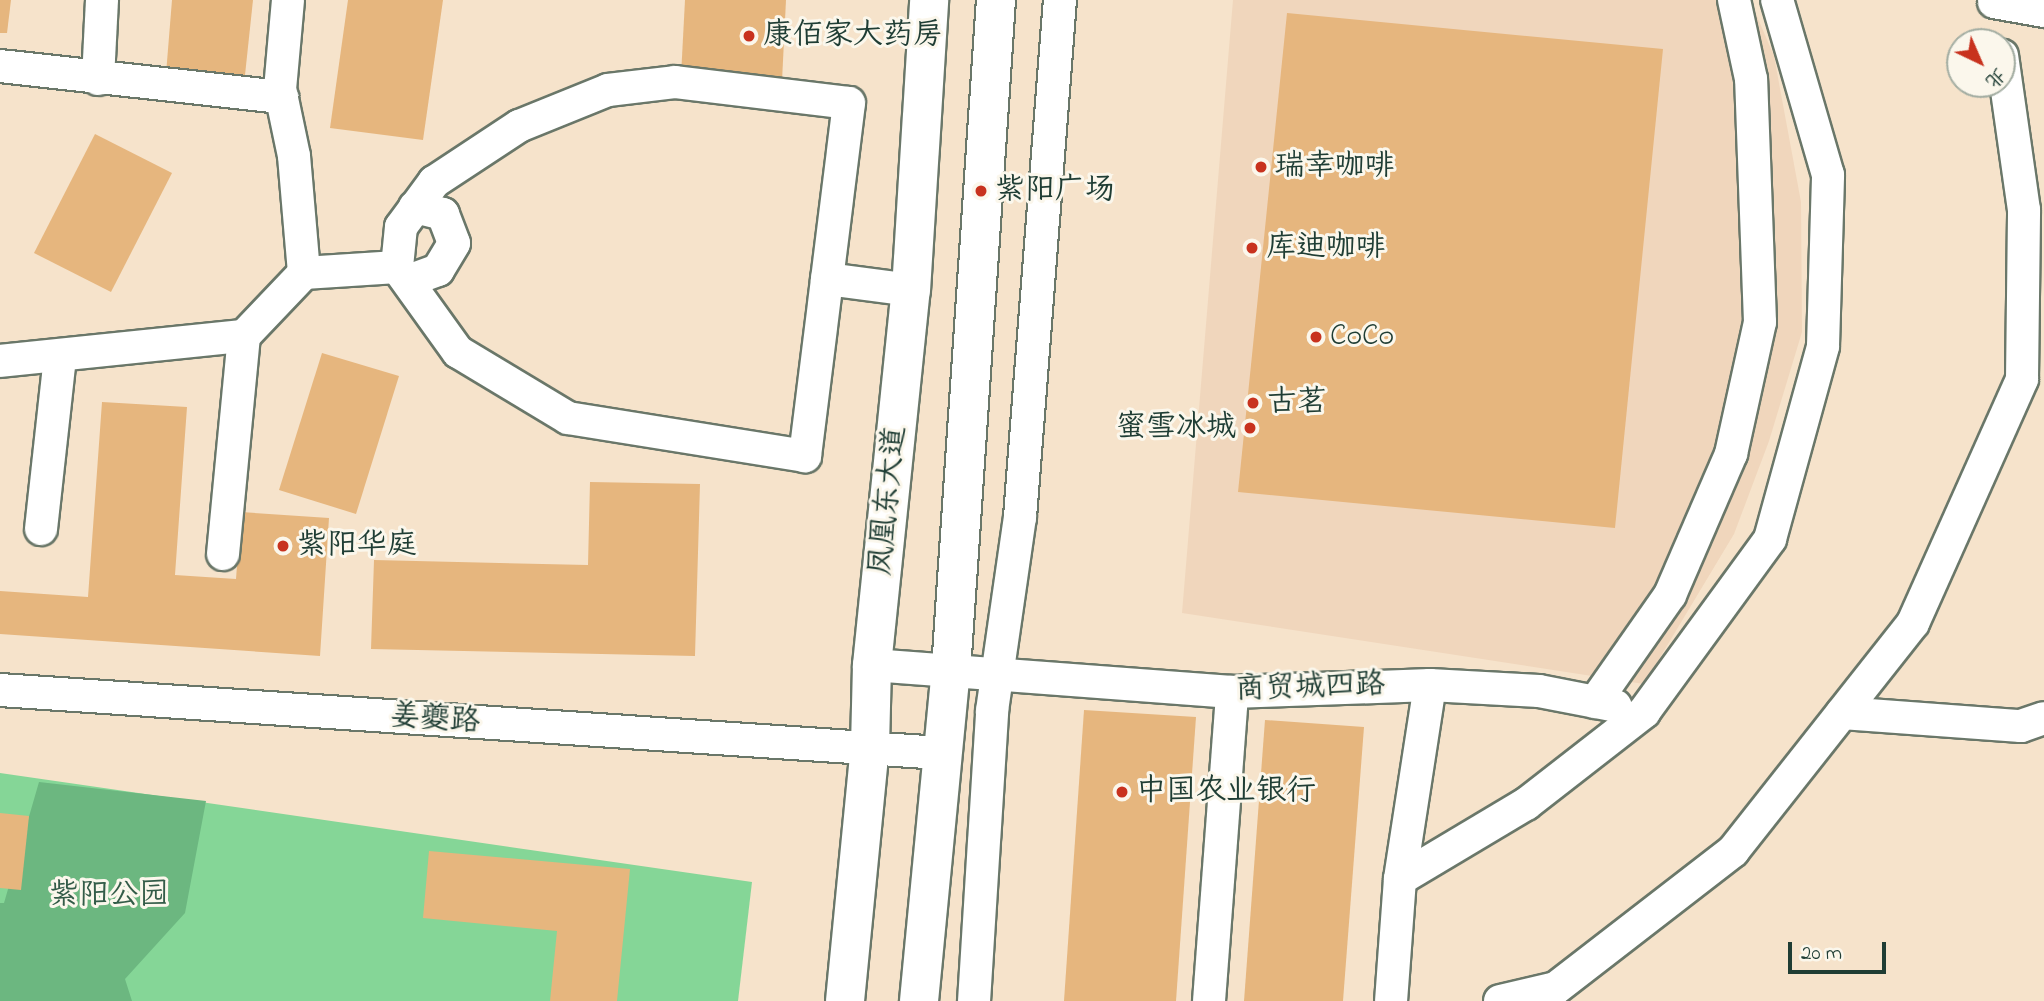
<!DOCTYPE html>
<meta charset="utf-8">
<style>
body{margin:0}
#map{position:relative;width:2044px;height:1001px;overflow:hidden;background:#f6e3cb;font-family:"Indie Flower","LXGW WenKai TC",sans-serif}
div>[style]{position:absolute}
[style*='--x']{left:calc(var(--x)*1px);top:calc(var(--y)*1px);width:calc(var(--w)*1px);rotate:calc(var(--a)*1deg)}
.built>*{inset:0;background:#f0d6bc}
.green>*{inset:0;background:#85d697}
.forest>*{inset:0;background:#6cb780}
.building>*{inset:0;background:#e6b67e}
.roads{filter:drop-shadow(2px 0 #6a7769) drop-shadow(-2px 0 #6a7769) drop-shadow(0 2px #6a7769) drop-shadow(0 -2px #6a7769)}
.minor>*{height:32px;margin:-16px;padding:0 16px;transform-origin:16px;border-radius:16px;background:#fff}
.major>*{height:38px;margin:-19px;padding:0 19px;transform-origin:19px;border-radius:19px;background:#fff}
.dots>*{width:19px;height:19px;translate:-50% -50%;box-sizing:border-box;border:4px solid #fbf7ec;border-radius:50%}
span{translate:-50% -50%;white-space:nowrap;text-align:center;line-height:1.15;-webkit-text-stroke:6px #fbf7ec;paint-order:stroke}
.poi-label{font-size:30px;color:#1f3d34}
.left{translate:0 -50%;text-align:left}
.right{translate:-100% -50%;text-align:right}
.street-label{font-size:30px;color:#1f3d34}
.park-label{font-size:30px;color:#335c48}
.north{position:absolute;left:1946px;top:28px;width:70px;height:70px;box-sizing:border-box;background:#fbf7ec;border:2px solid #a3ada2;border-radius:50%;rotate:136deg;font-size:19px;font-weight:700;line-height:28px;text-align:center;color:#1f3d34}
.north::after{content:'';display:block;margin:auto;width:24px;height:32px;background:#c8321e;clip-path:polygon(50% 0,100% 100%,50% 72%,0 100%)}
.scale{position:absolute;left:1788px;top:942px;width:98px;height:32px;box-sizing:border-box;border:4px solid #1f3d34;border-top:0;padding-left:9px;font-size:21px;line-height:24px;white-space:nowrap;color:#1f3d34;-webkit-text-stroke:5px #fbf7ec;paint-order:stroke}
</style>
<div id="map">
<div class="built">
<i style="clip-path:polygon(1233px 0,1750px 0,1774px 56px,1801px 202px,1802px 332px,1769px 441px,1734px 534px,1644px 684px,1182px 613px)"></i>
</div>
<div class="green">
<i style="clip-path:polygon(0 773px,752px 882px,738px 1001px,0 1001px)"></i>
</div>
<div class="forest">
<i style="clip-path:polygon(39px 782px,206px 801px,185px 913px,125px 979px,132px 1001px,0 1001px,0 903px,4px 903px)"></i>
</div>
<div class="building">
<i style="clip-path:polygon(0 0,11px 0,7px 33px,0 33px)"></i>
<i style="clip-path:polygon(172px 0,253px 0,245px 75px,166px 74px)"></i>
<i style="clip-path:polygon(348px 0,443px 0,423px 140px,330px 128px)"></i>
<i style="clip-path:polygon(685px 0,786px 0,782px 81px,681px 76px)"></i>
<i style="clip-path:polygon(1287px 13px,1663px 49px,1615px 528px,1238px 492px)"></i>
<i style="clip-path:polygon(95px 134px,172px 173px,111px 292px,34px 253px)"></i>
<i style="clip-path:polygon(322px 353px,399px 376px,356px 514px,279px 490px)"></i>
<i style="clip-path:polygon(102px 402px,187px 407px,175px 575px,236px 579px,241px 512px,329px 518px,320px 656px,0 634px,0 591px,88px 597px)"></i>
<i style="clip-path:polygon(590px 482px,700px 484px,695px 656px,371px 649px,374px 560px,588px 565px)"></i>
<i style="clip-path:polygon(1084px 710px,1196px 717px,1176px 1001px,1064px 1001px)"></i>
<i style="clip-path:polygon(1265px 720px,1364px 727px,1343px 1001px,1244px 1001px)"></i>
<i style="clip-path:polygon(0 813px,29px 816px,21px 890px,0 888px)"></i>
<i style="clip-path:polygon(429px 851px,630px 869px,617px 1001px,550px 1001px,557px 931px,423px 918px)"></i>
</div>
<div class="roads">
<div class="minor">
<i style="--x:288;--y:0;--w:89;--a:95.1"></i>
<i style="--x:280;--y:89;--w:68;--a:78.2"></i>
<i style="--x:294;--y:156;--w:117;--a:85.1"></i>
<i style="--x:1994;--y:2;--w:51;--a:10.2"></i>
<i style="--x:0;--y:66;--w:284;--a:6.3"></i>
<i style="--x:98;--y:79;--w:79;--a:-87.1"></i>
<i style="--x:675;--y:82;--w:175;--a:6.9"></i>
<i style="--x:849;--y:103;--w:356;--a:97.1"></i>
<i style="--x:805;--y:456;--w:240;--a:-170.9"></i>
<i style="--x:568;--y:418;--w:128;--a:-149"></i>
<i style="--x:458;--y:352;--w:105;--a:-125.7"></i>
<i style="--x:397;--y:267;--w:40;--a:-84.3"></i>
<i style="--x:401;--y:227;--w:56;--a:-53.7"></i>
<i style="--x:434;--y:182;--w:102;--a:-33.4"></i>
<i style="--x:519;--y:126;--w:96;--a:-22"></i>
<i style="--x:608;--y:90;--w:67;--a:-6.8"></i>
<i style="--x:827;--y:279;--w:85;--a:7.5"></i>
<i style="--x:408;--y:281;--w:32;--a:-20"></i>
<i style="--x:438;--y:270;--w:31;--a:-59"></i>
<i style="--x:454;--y:243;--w:31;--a:-111"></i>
<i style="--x:443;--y:214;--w:29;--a:-166"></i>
<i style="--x:0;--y:361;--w:245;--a:-5.9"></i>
<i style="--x:244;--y:336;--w:87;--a:-46.4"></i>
<i style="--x:304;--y:273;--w:93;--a:-3.7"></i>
<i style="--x:41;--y:529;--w:173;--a:-83.7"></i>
<i style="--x:223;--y:554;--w:219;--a:-84.5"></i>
<i style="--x:872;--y:665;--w:361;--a:4.3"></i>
<i style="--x:1232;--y:692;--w:198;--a:-2"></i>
<i style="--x:1430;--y:685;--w:196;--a:98.8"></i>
<i style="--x:1400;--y:879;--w:122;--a:94.2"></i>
<i style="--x:1430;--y:685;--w:109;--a:3.2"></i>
<i style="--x:1539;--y:691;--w:78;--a:11"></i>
<i style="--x:0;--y:690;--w:944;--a:3.83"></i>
<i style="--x:1595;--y:702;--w:131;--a:-55"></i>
<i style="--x:1670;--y:595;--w:154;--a:-66.6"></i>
<i style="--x:1731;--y:454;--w:135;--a:-77.6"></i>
<i style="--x:1760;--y:322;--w:243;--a:-92.1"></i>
<i style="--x:1751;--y:79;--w:81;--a:-102.1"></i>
<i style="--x:1842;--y:713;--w:179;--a:4.2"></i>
<i style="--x:2021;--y:726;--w:24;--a:-19"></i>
<i style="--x:1400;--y:879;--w:147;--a:-30.8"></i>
<i style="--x:1526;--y:804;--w:150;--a:-37.9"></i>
<i style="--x:1644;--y:712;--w:214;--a:-53.9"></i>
<i style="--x:1770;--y:539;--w:200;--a:-74.6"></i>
<i style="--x:1823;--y:346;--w:171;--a:-88.3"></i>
<i style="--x:1828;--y:175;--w:182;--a:-106.2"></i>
<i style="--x:974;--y:1001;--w:291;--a:-86.4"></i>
<i style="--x:992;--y:711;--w:196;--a:-81.8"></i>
<i style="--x:1020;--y:517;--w:519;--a:-85.58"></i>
<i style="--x:1209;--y:1001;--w:310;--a:-85.7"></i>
<i style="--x:1500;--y:1001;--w:57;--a:-13.1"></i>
<i style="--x:1556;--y:988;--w:224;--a:-37.7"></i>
<i style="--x:1733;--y:851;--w:290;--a:-51.7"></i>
<i style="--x:1913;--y:623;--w:267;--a:-65.9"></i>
<i style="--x:2022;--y:379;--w:169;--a:-89.3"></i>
<i style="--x:2024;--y:210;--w:156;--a:-98.1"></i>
</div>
<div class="major">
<i style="--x:845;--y:1001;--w:255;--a:-84.4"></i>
<i style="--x:870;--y:747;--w:82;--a:-88.6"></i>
<i style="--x:872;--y:665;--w:377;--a:-84.1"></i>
<i style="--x:911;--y:290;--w:291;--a:-86.4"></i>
<i style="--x:919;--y:1001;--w:333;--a:-84.5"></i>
<i style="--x:951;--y:670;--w:672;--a:-86.16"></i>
</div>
</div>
<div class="dots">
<i style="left:749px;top:36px;background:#c8321e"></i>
<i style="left:1261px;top:167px;background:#c8321e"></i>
<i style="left:981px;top:191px;background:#c8321e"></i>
<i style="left:1252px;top:248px;background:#c8321e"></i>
<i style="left:1316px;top:337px;background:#c8321e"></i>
<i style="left:1253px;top:403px;background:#c8321e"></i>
<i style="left:1250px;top:428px;background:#c8321e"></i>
<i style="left:283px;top:546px;background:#c8321e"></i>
<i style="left:1122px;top:792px;background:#c8321e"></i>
</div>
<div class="poi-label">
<span class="left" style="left:763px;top:36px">康佰家大药房</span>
<span class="left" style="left:1275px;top:167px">瑞幸咖啡</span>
<span class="left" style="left:995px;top:191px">紫阳广场</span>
<span class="left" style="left:1266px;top:248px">库迪咖啡</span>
<span class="left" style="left:1330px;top:337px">CoCo</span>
<span class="left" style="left:1267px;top:403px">古茗</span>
<span class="right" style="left:1236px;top:428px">蜜雪冰城</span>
<span class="left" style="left:297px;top:546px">紫阳华庭</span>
<span class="left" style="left:1136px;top:792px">中国农业银行</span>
</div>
<div class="street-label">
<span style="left:889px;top:501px;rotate:-84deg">凤凰东大道</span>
<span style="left:1310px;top:688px;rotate:-2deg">商贸城四路</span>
<span style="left:435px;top:720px;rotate:4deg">姜夔路</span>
</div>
<div class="park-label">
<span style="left:109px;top:896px">紫阳公园</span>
</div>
<div class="north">北</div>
<div class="scale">20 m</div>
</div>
